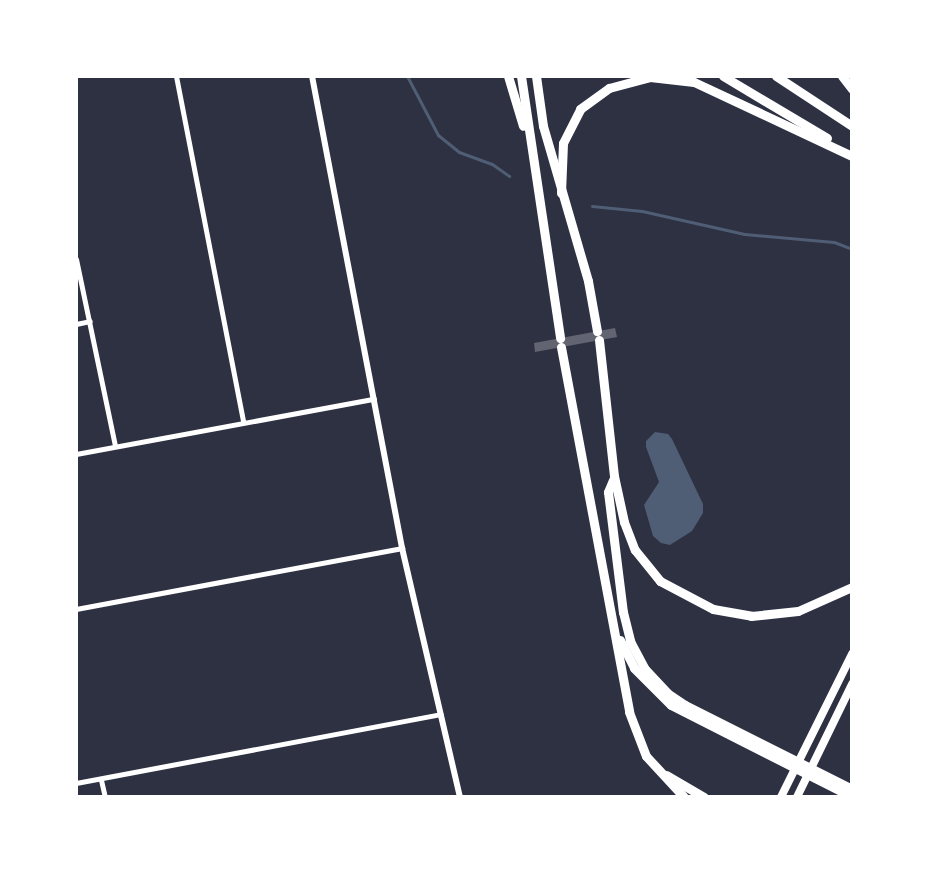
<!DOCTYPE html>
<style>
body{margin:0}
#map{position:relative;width:928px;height:873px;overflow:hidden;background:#2d3142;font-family:Jost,sans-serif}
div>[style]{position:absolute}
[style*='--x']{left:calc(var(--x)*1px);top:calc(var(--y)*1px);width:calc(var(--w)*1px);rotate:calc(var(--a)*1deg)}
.water>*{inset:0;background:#4f5d75}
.stream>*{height:3px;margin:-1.5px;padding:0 1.5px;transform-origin:1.5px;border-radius:1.5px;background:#4f5d75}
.building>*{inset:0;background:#626471}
.minor>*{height:5px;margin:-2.5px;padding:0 2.5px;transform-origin:2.5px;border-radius:2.5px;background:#fff}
.tertiary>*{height:6px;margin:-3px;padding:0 3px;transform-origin:3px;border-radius:3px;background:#fff}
.trunk>*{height:8px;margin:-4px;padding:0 4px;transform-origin:4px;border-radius:4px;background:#fff}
.motorway>*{height:9px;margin:-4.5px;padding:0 4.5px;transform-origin:4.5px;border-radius:4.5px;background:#fff}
span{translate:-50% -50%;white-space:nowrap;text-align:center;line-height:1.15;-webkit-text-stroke:6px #fff;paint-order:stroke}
.frame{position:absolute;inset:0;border:78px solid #fff;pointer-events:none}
</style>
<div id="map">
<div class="water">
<i style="clip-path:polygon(655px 432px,668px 434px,672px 439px,703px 504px,703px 513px,692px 531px,670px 545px,661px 543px,653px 536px,644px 505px,659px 482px,646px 447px,646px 441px)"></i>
</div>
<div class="stream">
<i style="--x:407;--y:76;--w:67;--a:62.3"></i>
<i style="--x:438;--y:135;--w:27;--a:39"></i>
<i style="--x:459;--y:152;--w:35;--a:20"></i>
<i style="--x:492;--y:164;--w:21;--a:35"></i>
<i style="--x:592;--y:206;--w:50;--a:5.7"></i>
<i style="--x:642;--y:211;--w:105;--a:12.7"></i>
<i style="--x:744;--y:234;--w:90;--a:5.1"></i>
<i style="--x:834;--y:242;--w:19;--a:21"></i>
</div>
<div class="building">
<i style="clip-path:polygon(615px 328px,617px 337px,535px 352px,534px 343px)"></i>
</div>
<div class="minor">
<i style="--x:176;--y:76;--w:352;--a:79"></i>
<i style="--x:76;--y:259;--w:190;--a:78.2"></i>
<i style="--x:76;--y:324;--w:14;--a:-12"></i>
<i style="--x:76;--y:454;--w:303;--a:-10.5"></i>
<i style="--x:76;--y:609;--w:332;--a:-10.6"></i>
<i style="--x:101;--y:780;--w:17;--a:77"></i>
<i style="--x:76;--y:783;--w:371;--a:-10.7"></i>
</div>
<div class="tertiary">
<i style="--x:312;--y:76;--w:481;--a:79.2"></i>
<i style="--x:402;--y:548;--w:256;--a:76.9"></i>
</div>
<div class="trunk">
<i style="--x:781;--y:797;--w:160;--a:-63.6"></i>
<i style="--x:797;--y:797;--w:126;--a:-64"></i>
</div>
<div class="motorway">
<i style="--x:508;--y:76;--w:52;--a:73.3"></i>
<i style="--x:521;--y:76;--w:265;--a:81.5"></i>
<i style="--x:536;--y:76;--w:50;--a:82"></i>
<i style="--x:543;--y:126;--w:161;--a:73.8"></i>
<i style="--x:588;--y:281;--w:51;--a:79.8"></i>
<i style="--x:723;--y:76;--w:121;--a:30.8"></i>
<i style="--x:776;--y:76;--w:91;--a:33.3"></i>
<i style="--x:842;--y:76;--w:16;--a:52"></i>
<i style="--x:561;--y:193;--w:50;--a:-87.7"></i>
<i style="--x:563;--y:143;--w:38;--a:-63"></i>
<i style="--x:580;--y:109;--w:36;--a:-36"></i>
<i style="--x:609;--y:88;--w:42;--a:-15"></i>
<i style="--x:650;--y:77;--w:44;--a:6.5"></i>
<i style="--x:694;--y:82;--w:174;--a:25.1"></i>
<i style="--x:599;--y:340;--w:137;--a:83.7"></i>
<i style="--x:614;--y:476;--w:47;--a:77.7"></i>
<i style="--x:624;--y:522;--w:30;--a:69"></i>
<i style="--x:635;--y:550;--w:40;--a:51"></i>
<i style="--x:660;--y:581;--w:60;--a:27.8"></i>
<i style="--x:713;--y:609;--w:39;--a:10"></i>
<i style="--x:751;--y:616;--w:47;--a:-6.1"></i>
<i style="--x:798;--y:611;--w:59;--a:-24"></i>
<i style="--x:561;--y:347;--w:371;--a:79.4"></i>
<i style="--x:629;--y:712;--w:47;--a:68.9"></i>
<i style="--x:646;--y:756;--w:56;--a:47.2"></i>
<i style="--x:613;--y:480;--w:13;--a:113"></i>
<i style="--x:608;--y:492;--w:121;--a:82.9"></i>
<i style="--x:623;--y:612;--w:30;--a:76"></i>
<i style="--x:630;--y:641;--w:32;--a:62"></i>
<i style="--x:645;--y:669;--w:33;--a:47"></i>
<i style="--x:667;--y:693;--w:22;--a:34"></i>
<i style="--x:685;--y:705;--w:187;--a:26.7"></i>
<i style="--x:620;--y:640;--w:31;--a:63"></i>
<i style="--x:634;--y:668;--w:52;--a:45"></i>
<i style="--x:671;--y:705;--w:203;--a:26.9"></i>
<i style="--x:849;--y:691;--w:3;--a:18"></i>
<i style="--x:666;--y:775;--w:44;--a:30.1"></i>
</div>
<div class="frame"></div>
</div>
